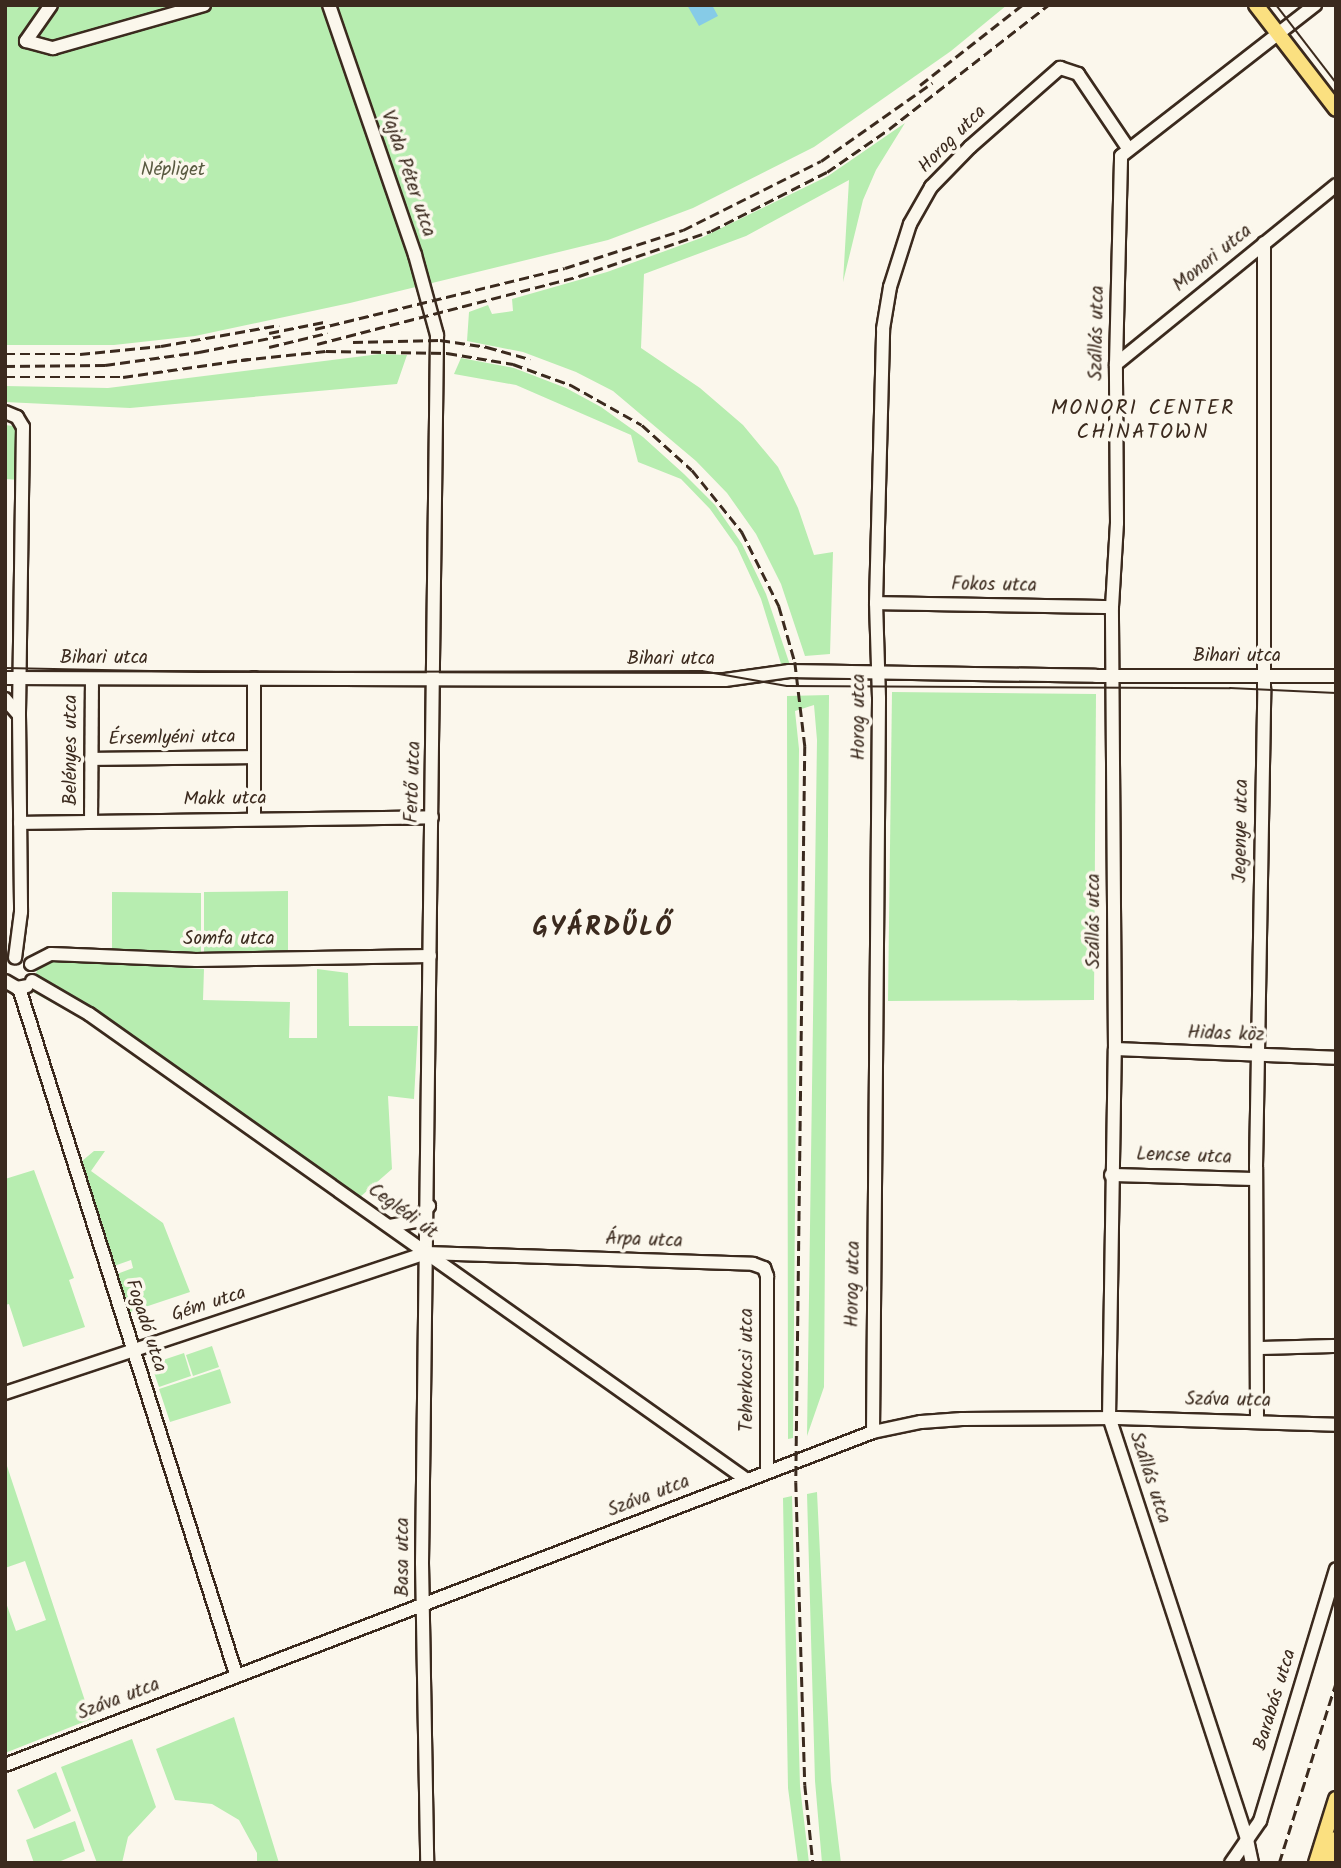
<!DOCTYPE html>
<meta charset="utf-8">
<style>
body{margin:0}
#map{position:relative;width:1341px;height:1868px;overflow:hidden;background:#fbf7ec;font-family:Kalam,sans-serif}
div>[style]{position:absolute}
[style*='--x']{left:calc(var(--x)*1px);top:calc(var(--y)*1px);width:calc(var(--w)*1px);rotate:calc(var(--a)*1deg)}
.green>*{inset:0;background:#b7edb0}
.water>*{inset:0;background:#86cbe7}
.roads{filter:drop-shadow(2px 0 #3b2a1e) drop-shadow(-2px 0 #3b2a1e) drop-shadow(0 2px #3b2a1e) drop-shadow(0 -2px #3b2a1e)}
.minor>*{height:12px;margin:-6px;padding:0 6px;transform-origin:6px;border-radius:6px;background:#fbf7ec}
.major>*{height:14px;margin:-7px;padding:0 7px;transform-origin:7px;border-radius:7px;background:#fbe080}
.tram>*{height:2px;margin:-1px;padding:0 1px;transform-origin:1px;border-radius:1px;background:#3b2a1e}
.rail>*{height:2.5px;margin-top:-1.25px;transform-origin:0;background:repeating-linear-gradient(90deg,#3b2a1e 0 10px,transparent 0 15px)}
span{translate:-50% -50%;white-space:nowrap;text-align:center;line-height:1.15;-webkit-text-stroke:7px #fbf7ec;paint-order:stroke}
.street-label{font-size:19px;color:#3b2a1e}
.park-label{font-size:19px;color:#5a5b42}
.neighbourhood-label{font-size:21px;color:#3b2a1e;letter-spacing:2px}
.district-label{font-size:26px;color:#3b2a1e;font-weight:700;letter-spacing:2px}
.frame{position:absolute;inset:0;border:7px solid #3b2a1e;pointer-events:none}
</style>
<div id="map">
<div class="green">
<i style="clip-path:polygon(5px 5px,1007px 5px,951px 51px,814px 147px,693px 208px,608px 240px,350px 303px,195px 336px,114px 345px,5px 345px)"></i>
<i style="clip-path:polygon(905px 123px,876px 170px,863px 200px,843px 282px,849px 180px,746px 236px,644px 274px,641px 348px,700px 388px,743px 425px,778px 467px,798px 508px,814px 555px,833px 552px,830px 654px,805px 656px,781px 584px,756px 534px,727px 493px,696px 461px,613px 391px,576px 372px,523px 352px,467px 341px,469px 312px,488px 305px,492px 314px,513px 311px,512px 299px,607px 272px,701px 238px,828px 176px)"></i>
<i style="clip-path:polygon(380px 354px,407px 355px,397px 384px,130px 408px,5px 402px,5px 386px,108px 388px)"></i>
<i style="clip-path:polygon(461px 358px,514px 368px,566px 388px,601px 407px,643px 437px,684px 474px,715px 505px,742px 544px,766px 594px,790px 665px,782px 667px,761px 599px,737px 547px,710px 509px,681px 479px,638px 462px,631px 435px,516px 385px,454px 374px)"></i>
<i style="clip-path:polygon(5px 425px,13px 426px,21px 435px,20px 480px,5px 479px)"></i>
<i style="clip-path:polygon(892px 692px,1096px 694px,1094px 1000px,888px 1001px)"></i>
<i style="clip-path:polygon(829px 695px,824px 1387px,807px 1436px,817px 740px,814px 705px,795px 711px,799px 749px,793px 1438px,788px 1439px,787px 696px)"></i>
<i style="clip-path:polygon(288px 891px,288px 954px,204px 954px,204px 892px)"></i>
<i style="clip-path:polygon(112px 892px,201px 893px,201px 954px,112px 953px)"></i>
<i style="clip-path:polygon(51px 954px,115px 964px,204px 969px,203px 1000px,290px 1002px,289px 1038px,317px 1038px,317px 969px,348px 973px,349px 1026px,418px 1026px,414px 1099px,388px 1096px,392px 1169px,360px 1197px,292px 1157px,151px 1057px,29px 990px,43px 956px)"></i>
<i style="clip-path:polygon(94px 1151px,105px 1151px,91px 1171px,163px 1223px,190px 1292px,130px 1312px,117px 1274px,133px 1268px,131px 1260px,114px 1266px,82px 1161px)"></i>
<i style="clip-path:polygon(34px 1170px,74px 1278px,69px 1280px,85px 1327px,23px 1347px,9px 1304px,5px 1305px,5px 1179px)"></i>
<i style="clip-path:polygon(212px 1346px,219px 1367px,193px 1376px,186px 1355px)"></i>
<i style="clip-path:polygon(184px 1353px,191px 1376px,159px 1387px,151px 1364px)"></i>
<i style="clip-path:polygon(220px 1369px,231px 1403px,170px 1422px,159px 1389px)"></i>
<i style="clip-path:polygon(5px 1460px,91px 1719px,5px 1753px,5px 1600px,16px 1631px,46px 1620px,25px 1561px,5px 1568px)"></i>
<i style="clip-path:polygon(817px 1492px,831px 1781px,841px 1863px,822px 1863px,815px 1781px,807px 1494px)"></i>
<i style="clip-path:polygon(792px 1496px,800px 1786px,809px 1863px,798px 1863px,788px 1788px,783px 1498px)"></i>
<i style="clip-path:polygon(234px 1717px,279px 1863px,257px 1863px,257px 1853px,239px 1820px,212px 1804px,175px 1800px,156px 1749px)"></i>
<i style="clip-path:polygon(132px 1739px,156px 1807px,128px 1837px,122px 1863px,97px 1863px,61px 1767px)"></i>
<i style="clip-path:polygon(56px 1772px,71px 1811px,34px 1829px,17px 1790px)"></i>
<i style="clip-path:polygon(75px 1821px,85px 1851px,56px 1863px,34px 1863px,26px 1840px)"></i>
</div>
<div class="water">
<i style="clip-path:polygon(687px 5px,712px 5px,718px 16px,699px 26px)"></i>
</div>
<div class="roads">
<div class="minor">
<i style="--x:51;--y:5;--w:44;--a:124.8"></i>
<i style="--x:26;--y:41;--w:28;--a:15"></i>
<i style="--x:53;--y:48;--w:157;--a:-15.9"></i>
<i style="--x:329;--y:5;--w:264;--a:71"></i>
<i style="--x:415;--y:255;--w:83;--a:74.6"></i>
<i style="--x:437;--y:335;--w:1228;--a:90.7"></i>
<i style="--x:422;--y:1563;--w:300;--a:89"></i>
<i style="--x:1116;--y:364;--w:284;--a:-39.1"></i>
<i style="--x:5;--y:412;--w:13;--a:23"></i>
<i style="--x:17;--y:417;--w:12;--a:59"></i>
<i style="--x:23;--y:427;--w:288;--a:90.8"></i>
<i style="--x:19;--y:715;--w:197;--a:89.4"></i>
<i style="--x:21;--y:912;--w:46;--a:97.4"></i>
<i style="--x:876;--y:603;--w:236;--a:1"></i>
<i style="--x:5;--y:678;--w:720;--a:0.16"></i>
<i style="--x:725;--y:680;--w:65;--a:-8"></i>
<i style="--x:789;--y:671;--w:307;--a:0.9"></i>
<i style="--x:1096;--y:676;--w:240;--a:0"></i>
<i style="--x:254;--y:678;--w:141;--a:90"></i>
<i style="--x:5;--y:699;--w:21;--a:49"></i>
<i style="--x:91;--y:759;--w:163;--a:-0.7"></i>
<i style="--x:91;--y:821;--w:142;--a:-89.6"></i>
<i style="--x:20;--y:823;--w:412;--a:-0.8"></i>
<i style="--x:31;--y:964;--w:22;--a:-27"></i>
<i style="--x:51;--y:954;--w:145;--a:2.4"></i>
<i style="--x:196;--y:960;--w:234;--a:-1"></i>
<i style="--x:5;--y:981;--w:14;--a:30"></i>
<i style="--x:17;--y:988;--w:10;--a:-11"></i>
<i style="--x:32;--y:981;--w:66;--a:30.1"></i>
<i style="--x:89;--y:1014;--w:806;--a:35.31"></i>
<i style="--x:19;--y:988;--w:720;--a:72.45"></i>
<i style="--x:1115;--y:1049;--w:221;--a:2.3"></i>
<i style="--x:1111;--y:1175;--w:145;--a:1.6"></i>
<i style="--x:390;--y:1226;--w:26;--a:-11"></i>
<i style="--x:416;--y:1221;--w:20;--a:-49"></i>
<i style="--x:1258;--y:1348;--w:78;--a:-1.5"></i>
<i style="--x:5;--y:1393;--w:444;--a:-18.4"></i>
<i style="--x:426;--y:1253;--w:327;--a:1.9"></i>
<i style="--x:753;--y:1264;--w:12;--a:20"></i>
<i style="--x:764;--y:1268;--w:9;--a:69"></i>
<i style="--x:767;--y:1276;--w:196;--a:90"></i>
<i style="--x:1257;--y:1420;--w:253;--a:-90.2"></i>
<i style="--x:1256;--y:1167;--w:478;--a:-89"></i>
<i style="--x:1264;--y:689;--w:446;--a:-90"></i>
<i style="--x:873;--y:1432;--w:734;--a:-89.53"></i>
<i style="--x:879;--y:698;--w:95;--a:-91.8"></i>
<i style="--x:876;--y:603;--w:274;--a:-88.5"></i>
<i style="--x:883;--y:329;--w:43;--a:-80.5"></i>
<i style="--x:890;--y:287;--w:66;--a:-72.4"></i>
<i style="--x:910;--y:224;--w:43;--a:-60.4"></i>
<i style="--x:931;--y:187;--w:56;--a:-45.7"></i>
<i style="--x:970;--y:147;--w:120;--a:-41.3"></i>
<i style="--x:1060;--y:68;--w:19;--a:18"></i>
<i style="--x:1078;--y:74;--w:89;--a:56"></i>
<i style="--x:5;--y:1765;--w:930;--a:-20.99"></i>
<i style="--x:873;--y:1432;--w:49;--a:-11.8"></i>
<i style="--x:921;--y:1422;--w:41;--a:-4.2"></i>
<i style="--x:962;--y:1419;--w:156;--a:-0.4"></i>
<i style="--x:1118;--y:1418;--w:218;--a:1.8"></i>
<i style="--x:1231;--y:1863;--w:51;--a:-55.4"></i>
<i style="--x:1260;--y:1821;--w:263;--a:-73.2"></i>
<i style="--x:1252;--y:1863;--w:25;--a:-102"></i>
<i style="--x:1247;--y:1839;--w:443;--a:-108.1"></i>
<i style="--x:1109;--y:1418;--w:369;--a:-89.1"></i>
<i style="--x:1115;--y:1049;--w:442;--a:-90.4"></i>
<i style="--x:1112;--y:607;--w:84;--a:-86.6"></i>
<i style="--x:1117;--y:523;--w:159;--a:-90.4"></i>
<i style="--x:1116;--y:364;--w:208;--a:-88.6"></i>
<i style="--x:1121;--y:156;--w:246;--a:-37.9"></i>
</div>
<div class="major">
<i style="--x:1256;--y:5;--w:131;--a:52.4"></i>
<i style="--x:1316;--y:1863;--w:67;--a:-72.6"></i>
<i style="--x:1329;--y:1863;--w:25;--a:-74"></i>
</div>
</div>
<div class="tram">
<i style="--x:1276;--y:5;--w:98;--a:52.4"></i>
<i style="--x:5;--y:668;--w:194;--a:1.2"></i>
<i style="--x:199;--y:672;--w:503;--a:-0.11"></i>
<i style="--x:702;--y:671;--w:86;--a:10"></i>
<i style="--x:787;--y:686;--w:443;--a:0.3"></i>
<i style="--x:1230;--y:688;--w:106;--a:2.7"></i>
</div>
<div class="rail">
<i style="--x:920;--y:85;--w:130;--a:-38.1"></i>
<i style="--x:315;--y:329;--w:257;--a:-13.7"></i>
<i style="--x:565;--y:268;--w:124;--a:-17.9"></i>
<i style="--x:683;--y:230;--w:154;--a:-26.6"></i>
<i style="--x:821;--y:161;--w:136;--a:-35.1"></i>
<i style="--x:269;--y:333;--w:56;--a:-11.3"></i>
<i style="--x:353;--y:342;--w:87;--a:-1.3"></i>
<i style="--x:440;--y:340;--w:48;--a:8.5"></i>
<i style="--x:487;--y:347;--w:45;--a:15.6"></i>
<i style="--x:317;--y:344;--w:271;--a:-14.5"></i>
<i style="--x:579;--y:276;--w:139;--a:-18.8"></i>
<i style="--x:711;--y:231;--w:130;--a:-27"></i>
<i style="--x:827;--y:172;--w:75;--a:-34.7"></i>
<i style="--x:889;--y:129;--w:202;--a:-37.9"></i>
<i style="--x:269;--y:347;--w:60;--a:-13.6"></i>
<i style="--x:5;--y:354;--w:75;--a:0"></i>
<i style="--x:80;--y:354;--w:81;--a:-5.6"></i>
<i style="--x:161;--y:346;--w:120;--a:-10.1"></i>
<i style="--x:241;--y:360;--w:85;--a:-6"></i>
<i style="--x:326;--y:351;--w:121;--a:0.9"></i>
<i style="--x:447;--y:353;--w:67;--a:9.5"></i>
<i style="--x:513;--y:364;--w:62;--a:19.9"></i>
<i style="--x:571;--y:385;--w:81;--a:29.4"></i>
<i style="--x:642;--y:425;--w:67;--a:42"></i>
<i style="--x:692;--y:470;--w:80;--a:51.1"></i>
<i style="--x:742;--y:532;--w:83;--a:63.4"></i>
<i style="--x:779;--y:606;--w:58;--a:74.1"></i>
<i style="--x:795;--y:662;--w:85;--a:83.2"></i>
<i style="--x:805;--y:746;--w:736;--a:90.7"></i>
<i style="--x:796;--y:1482;--w:303;--a:88.3"></i>
<i style="--x:805;--y:1785;--w:78;--a:84.1"></i>
<i style="--x:5;--y:366;--w:100;--a:-0.6"></i>
<i style="--x:105;--y:365;--w:95;--a:-7.9"></i>
<i style="--x:199;--y:352;--w:83;--a:-11.2"></i>
<i style="--x:5;--y:377;--w:118;--a:0"></i>
<i style="--x:123;--y:377;--w:127;--a:-8.1"></i>
<i style="--x:1279;--y:1863;--w:190;--a:-72.5"></i>
</div>
<div class="street-label">
<span style="left:953px;top:140px;rotate:-45deg">Horog utca</span>
<span style="left:407px;top:174px;rotate:71deg">Vajda Péter utca</span>
<span style="left:1213px;top:259px;rotate:-39deg">Monori utca</span>
<span style="left:1098px;top:333px;rotate:-89deg">Szállás utca</span>
<span style="left:994px;top:586px;rotate:1deg">Fokos utca</span>
<span style="left:1237px;top:657px">Bihari utca</span>
<span style="left:104px;top:659px">Bihari utca</span>
<span style="left:671px;top:660px">Bihari utca</span>
<span style="left:860px;top:717px;rotate:-90deg">Horog utca</span>
<span style="left:172px;top:739px;rotate:-1deg">Érsemlyéni utca</span>
<span style="left:72px;top:750px;rotate:-90deg">Belényes utca</span>
<span style="left:414px;top:782px;rotate:-88deg">Fertő utca</span>
<span style="left:225px;top:800px;rotate:-1deg">Makk utca</span>
<span style="left:1242px;top:831px;rotate:-89deg">Jegenye utca</span>
<span style="left:1095px;top:921px;rotate:-90deg">Szállás utca</span>
<span style="left:229px;top:940px">Somfa utca</span>
<span style="left:1226px;top:1035px;rotate:2deg">Hidas köz</span>
<span style="left:1184px;top:1157px;rotate:2deg">Lencse utca</span>
<span style="left:402px;top:1212px;rotate:36deg">Ceglédi út</span>
<span style="left:644px;top:1241px;rotate:2deg">Árpa utca</span>
<span style="left:854px;top:1284px;rotate:-89deg">Horog utca</span>
<span style="left:209px;top:1305px;rotate:-18deg">Gém utca</span>
<span style="left:145px;top:1326px;rotate:72deg">Fogadó utca</span>
<span style="left:748px;top:1370px;rotate:-90deg">Teherkocsi utca</span>
<span style="left:1228px;top:1401px;rotate:1deg">Száva utca</span>
<span style="left:1149px;top:1478px;rotate:72deg">Szállás utca</span>
<span style="left:649px;top:1497px;rotate:-21deg">Száva utca</span>
<span style="left:404px;top:1557px;rotate:-90deg">Basa utca</span>
<span style="left:119px;top:1700px;rotate:-21deg">Száva utca</span>
<span style="left:1276px;top:1700px;rotate:-73deg">Barabás utca</span>
</div>
<div class="park-label">
<span style="left:173px;top:171px">Népliget</span>
</div>
<div class="neighbourhood-label">
<span style="left:1143px;top:421px">MONORI CENTER<br>CHINATOWN</span>
</div>
<div class="district-label">
<span style="left:603px;top:929px">GYÁRDŰLŐ</span>
</div>
<div class="frame"></div>
</div>
